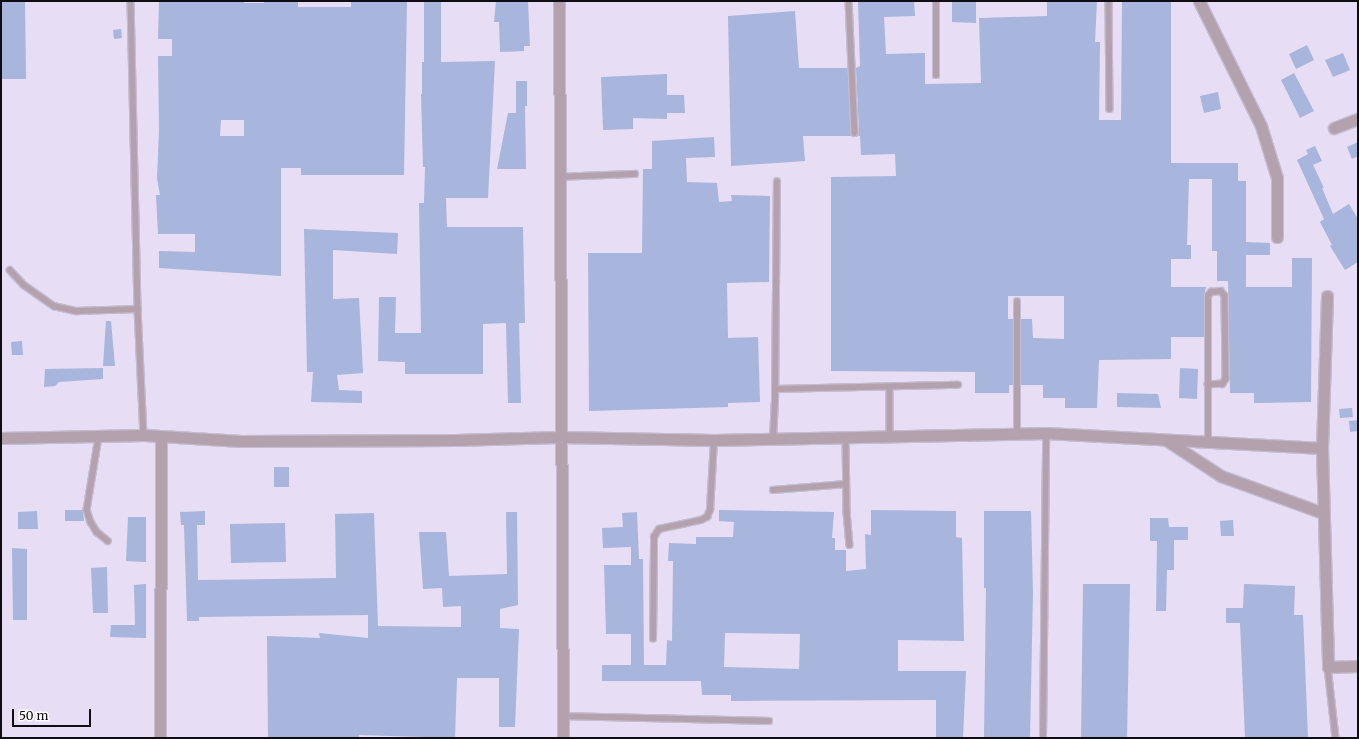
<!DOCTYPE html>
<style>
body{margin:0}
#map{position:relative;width:1359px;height:739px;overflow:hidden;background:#e7ddf5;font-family:Merriweather,serif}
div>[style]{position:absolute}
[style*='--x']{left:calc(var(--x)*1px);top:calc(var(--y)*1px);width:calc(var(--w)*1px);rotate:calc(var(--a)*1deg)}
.building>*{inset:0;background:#a8b5dc}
.roads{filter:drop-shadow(1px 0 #c4bcd1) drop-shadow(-1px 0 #c4bcd1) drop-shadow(0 1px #c4bcd1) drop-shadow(0 -1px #c4bcd1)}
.service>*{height:5.5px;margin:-2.75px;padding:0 2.75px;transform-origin:2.75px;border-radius:2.75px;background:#b3a2ae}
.minor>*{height:11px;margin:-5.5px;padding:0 5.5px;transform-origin:5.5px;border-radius:5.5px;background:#b3a2ae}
span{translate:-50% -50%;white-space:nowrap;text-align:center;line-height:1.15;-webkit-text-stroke:3px #fff;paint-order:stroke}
.frame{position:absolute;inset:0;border:2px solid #0f0c13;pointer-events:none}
.scale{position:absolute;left:12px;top:709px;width:79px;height:18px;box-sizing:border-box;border:2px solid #0f0c13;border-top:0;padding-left:5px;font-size:12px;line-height:14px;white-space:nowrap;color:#0f0c13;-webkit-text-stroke:3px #fff;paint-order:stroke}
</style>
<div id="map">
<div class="building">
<i style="clip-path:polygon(1px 1px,25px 1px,26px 79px,1px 79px)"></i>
<i style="clip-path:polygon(evenodd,159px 1px,244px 1px,244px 3px,264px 3px,264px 1px,298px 1px,298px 7px,351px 7px,351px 1px,407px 1px,404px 175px,301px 175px,301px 168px,281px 168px,281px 276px,159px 268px,159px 251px,195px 252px,195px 234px,158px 234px,156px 195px,160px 195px,157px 178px,159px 131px,158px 56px,172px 56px,172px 39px,158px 39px,159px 1px,221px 120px,244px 120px,244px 136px,220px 136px,221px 120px)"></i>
<i style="clip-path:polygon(424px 1px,441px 1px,441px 62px,495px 61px,488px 198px,446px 198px,447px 227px,523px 227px,525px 323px,519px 323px,521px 403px,508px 403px,506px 323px,483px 324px,483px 374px,405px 374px,405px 362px,378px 361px,379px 297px,396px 297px,395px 333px,421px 333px,419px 203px,424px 203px,425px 167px,423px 167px,421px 94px,422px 94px,422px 62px,424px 62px)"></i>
<i style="clip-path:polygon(496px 1px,528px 1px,530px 46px,524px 46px,524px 51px,500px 52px,499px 22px,494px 22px)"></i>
<i style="clip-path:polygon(858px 1px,914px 1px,915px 16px,884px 17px,886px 54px,925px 53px,925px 84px,981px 83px,979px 18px,1047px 16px,1047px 1px,1097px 1px,1095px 42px,1100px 42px,1099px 120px,1121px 120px,1122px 1px,1171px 1px,1171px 163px,1238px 163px,1238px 181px,1246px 181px,1246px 242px,1270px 243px,1270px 255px,1246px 255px,1246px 287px,1292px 287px,1292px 258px,1312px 258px,1311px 402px,1254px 403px,1254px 393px,1230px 393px,1228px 281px,1217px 281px,1217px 251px,1212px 251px,1212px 179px,1189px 179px,1187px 245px,1191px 245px,1191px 259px,1171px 259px,1171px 287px,1206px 287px,1204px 296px,1204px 337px,1171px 337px,1171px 359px,1099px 360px,1097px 408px,1065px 408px,1065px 398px,1043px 398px,1043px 385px,1021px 385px,1021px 319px,1032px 319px,1033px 338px,1064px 339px,1064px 296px,1008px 296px,1008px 319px,1013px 319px,1013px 385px,1009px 385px,1009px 393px,975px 393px,975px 372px,831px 371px,831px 177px,896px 176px,895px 154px,861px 155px,860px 136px,858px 136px,859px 133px,856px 68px,860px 66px)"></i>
<i style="clip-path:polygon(952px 1px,976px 1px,976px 23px,952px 22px)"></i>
<i style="clip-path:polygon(795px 11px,799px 68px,848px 68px,852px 136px,803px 136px,805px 161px,731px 166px,728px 16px)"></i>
<i style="clip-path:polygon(121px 29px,122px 38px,114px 39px,113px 30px)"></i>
<i style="clip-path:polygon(1307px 45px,1314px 60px,1296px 69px,1289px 54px)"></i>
<i style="clip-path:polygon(1343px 53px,1350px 70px,1333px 77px,1325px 60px)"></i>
<i style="clip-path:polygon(1294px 73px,1314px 111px,1300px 118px,1281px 80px)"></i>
<i style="clip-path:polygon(667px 74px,667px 95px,684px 95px,685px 113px,667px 113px,667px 119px,633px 118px,633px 129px,603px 130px,601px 77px)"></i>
<i style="clip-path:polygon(516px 81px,527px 81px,527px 106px,525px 106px,526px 169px,497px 169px,508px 113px,516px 113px)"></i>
<i style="clip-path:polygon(1218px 92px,1221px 109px,1204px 113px,1200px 96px)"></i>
<i style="clip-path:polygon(714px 137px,715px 157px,686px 158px,687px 182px,717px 183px,719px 202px,732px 201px,731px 195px,770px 196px,769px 282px,727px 283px,728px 338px,758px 337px,760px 402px,728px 403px,728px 407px,589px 411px,588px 253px,642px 253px,643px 169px,652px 169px,652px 141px)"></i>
<i style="clip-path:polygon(1358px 142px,1358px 156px,1352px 159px,1347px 147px)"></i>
<i style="clip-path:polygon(1315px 146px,1322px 161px,1313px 165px,1324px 188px,1322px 188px,1333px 214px,1349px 204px,1358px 219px,1358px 262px,1345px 270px,1330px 246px,1332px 245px,1320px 222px,1324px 219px,1297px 160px,1308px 154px,1306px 150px)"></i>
<i style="clip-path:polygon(304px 229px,398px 233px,397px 254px,333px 250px,333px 299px,359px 298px,363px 373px,337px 375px,339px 390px,362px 391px,362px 403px,311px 402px,313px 372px,307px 372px)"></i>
<i style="clip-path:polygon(106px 321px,111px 321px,115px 366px,103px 366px)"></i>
<i style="clip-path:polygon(22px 341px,23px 355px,12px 355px,11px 342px)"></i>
<i style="clip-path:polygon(103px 368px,103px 379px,59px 382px,55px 386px,44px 387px,45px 369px)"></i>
<i style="clip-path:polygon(1180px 368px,1198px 369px,1197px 399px,1179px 398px)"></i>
<i style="clip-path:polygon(1117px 393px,1158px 394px,1161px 408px,1117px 407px)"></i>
<i style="clip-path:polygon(1352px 408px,1353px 417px,1340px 418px,1339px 409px)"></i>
<i style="clip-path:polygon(1358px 420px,1358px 431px,1350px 432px,1349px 421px)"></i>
<i style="clip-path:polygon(274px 467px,289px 467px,289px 487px,274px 487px)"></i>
<i style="clip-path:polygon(65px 510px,83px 510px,84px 521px,65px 521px)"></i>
<i style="clip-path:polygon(evenodd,719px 510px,834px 512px,832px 538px,835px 538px,835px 550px,846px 550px,846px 571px,866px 569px,865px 534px,871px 535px,871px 510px,956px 511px,956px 537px,962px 538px,964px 641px,898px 640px,898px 671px,966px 671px,963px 738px,936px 738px,936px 700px,731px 701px,731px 695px,702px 695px,701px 681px,602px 681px,602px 665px,631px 665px,631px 634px,606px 634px,604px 565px,631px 565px,631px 547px,603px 548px,602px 528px,623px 527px,622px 513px,637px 512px,639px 559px,643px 559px,644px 665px,666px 665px,667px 640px,672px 641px,673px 561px,668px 561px,669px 543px,696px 544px,696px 537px,733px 537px,734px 522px,719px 521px,719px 510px,725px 633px,800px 634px,799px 669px,724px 667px,725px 633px)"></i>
<i style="clip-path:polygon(37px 511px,38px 529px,18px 529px,18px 512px)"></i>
<i style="clip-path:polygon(205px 511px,205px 525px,197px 525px,198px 580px,336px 578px,335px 514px,374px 513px,378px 626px,461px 627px,461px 606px,443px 607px,442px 588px,423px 589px,419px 532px,446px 532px,449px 576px,507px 574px,506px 512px,517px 512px,518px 605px,500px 609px,500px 628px,519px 629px,515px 727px,499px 727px,499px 678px,457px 678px,455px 738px,359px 735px,359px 738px,268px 738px,267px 636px,320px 638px,319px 633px,368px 638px,368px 615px,199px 617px,199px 621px,187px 621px,184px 525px,181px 525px,180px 512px)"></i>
<i style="clip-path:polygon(984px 511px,1031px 511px,1033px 593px,1030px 738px,984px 738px,986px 588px,984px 588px)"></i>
<i style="clip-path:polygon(128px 517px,146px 517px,146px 562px,126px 561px)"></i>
<i style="clip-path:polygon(1150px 518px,1168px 518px,1169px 527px,1188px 527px,1188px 540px,1174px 540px,1174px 570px,1167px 570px,1166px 611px,1156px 611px,1157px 541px,1150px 541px)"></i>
<i style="clip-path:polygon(1233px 520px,1234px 536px,1221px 536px,1220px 521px)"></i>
<i style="clip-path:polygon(285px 523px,286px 562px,231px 563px,230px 524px)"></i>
<i style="clip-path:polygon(12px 548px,27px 549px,27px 620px,13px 620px)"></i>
<i style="clip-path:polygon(107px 567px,108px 613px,93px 613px,91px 568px)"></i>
<i style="clip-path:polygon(146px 584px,146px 638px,110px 637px,111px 625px,135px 625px,134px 585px)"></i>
<i style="clip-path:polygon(1083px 584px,1130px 584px,1127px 738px,1081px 738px)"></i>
<i style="clip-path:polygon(1244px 584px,1295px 586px,1294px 615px,1303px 615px,1308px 738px,1245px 738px,1240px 623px,1226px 623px,1226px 608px,1243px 608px)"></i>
</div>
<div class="roads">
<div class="service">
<i style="--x:131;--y:1;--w:308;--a:88.7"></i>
<i style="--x:138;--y:309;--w:126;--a:87.3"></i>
<i style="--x:849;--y:1;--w:132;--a:87.4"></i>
<i style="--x:1109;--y:1;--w:108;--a:89.5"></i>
<i style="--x:936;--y:76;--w:75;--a:-90"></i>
<i style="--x:559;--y:177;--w:76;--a:-2.3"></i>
<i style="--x:10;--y:270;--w:21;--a:47"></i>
<i style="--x:24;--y:285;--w:37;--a:35"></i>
<i style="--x:54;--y:306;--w:23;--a:13"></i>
<i style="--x:76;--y:311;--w:62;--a:-1.8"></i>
<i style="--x:890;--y:387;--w:49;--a:90"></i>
<i style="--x:775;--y:389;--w:183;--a:-1.3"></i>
<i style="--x:1017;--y:434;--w:132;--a:-90"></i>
<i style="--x:99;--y:437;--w:74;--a:99.3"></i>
<i style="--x:87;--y:510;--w:13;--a:72"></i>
<i style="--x:91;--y:522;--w:12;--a:59"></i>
<i style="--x:97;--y:532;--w:14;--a:39"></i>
<i style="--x:846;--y:437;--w:75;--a:89.2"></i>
<i style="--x:847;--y:512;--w:33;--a:85"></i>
<i style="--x:773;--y:438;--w:35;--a:-87"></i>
<i style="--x:775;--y:403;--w:221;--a:-89.5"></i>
<i style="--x:1208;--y:442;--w:146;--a:-90"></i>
<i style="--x:1208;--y:296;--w:5;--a:-53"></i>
<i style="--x:1211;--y:292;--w:10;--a:-6"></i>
<i style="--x:1221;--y:291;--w:6;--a:51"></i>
<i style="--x:1225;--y:296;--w:83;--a:89.3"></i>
<i style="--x:1226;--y:379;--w:6;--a:121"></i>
<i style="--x:1223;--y:384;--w:15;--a:176"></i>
<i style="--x:773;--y:490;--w:73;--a:-4.7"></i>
<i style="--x:653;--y:639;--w:102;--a:-89.4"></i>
<i style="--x:654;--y:537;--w:9;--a:-58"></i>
<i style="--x:659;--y:529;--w:43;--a:-12.1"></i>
<i style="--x:701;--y:520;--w:7;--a:-27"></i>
<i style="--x:707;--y:517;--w:8;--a:-67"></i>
<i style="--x:710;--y:510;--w:70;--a:-86.7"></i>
<i style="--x:1328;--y:667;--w:71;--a:83.6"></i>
<i style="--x:563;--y:716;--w:206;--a:1.4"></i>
<i style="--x:1043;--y:738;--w:305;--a:-89.4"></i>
</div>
<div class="minor">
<i style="--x:559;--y:1;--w:737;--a:89.69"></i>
<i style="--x:1199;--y:1;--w:140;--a:63.6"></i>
<i style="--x:1261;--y:126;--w:54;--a:72.9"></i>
<i style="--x:1277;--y:178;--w:59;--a:90"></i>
<i style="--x:1334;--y:128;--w:26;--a:-21"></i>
<i style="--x:1;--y:438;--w:143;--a:-1.2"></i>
<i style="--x:144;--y:435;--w:97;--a:3.5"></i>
<i style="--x:241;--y:441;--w:214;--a:-0.3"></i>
<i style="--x:455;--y:440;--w:105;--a:-1.6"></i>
<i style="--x:560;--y:437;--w:154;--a:1.1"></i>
<i style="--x:714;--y:440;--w:332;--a:-1.2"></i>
<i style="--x:1046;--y:433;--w:276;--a:3.1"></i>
<i style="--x:1322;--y:448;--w:219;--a:88.4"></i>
<i style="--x:1328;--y:667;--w:30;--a:-2"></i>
<i style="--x:1166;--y:440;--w:66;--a:33.2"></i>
<i style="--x:1221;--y:476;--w:109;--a:19.9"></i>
<i style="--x:1322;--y:448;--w:152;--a:-88.1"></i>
<i style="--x:160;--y:738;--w:302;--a:-89.8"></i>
</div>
</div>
<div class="frame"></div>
<div class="scale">50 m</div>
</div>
